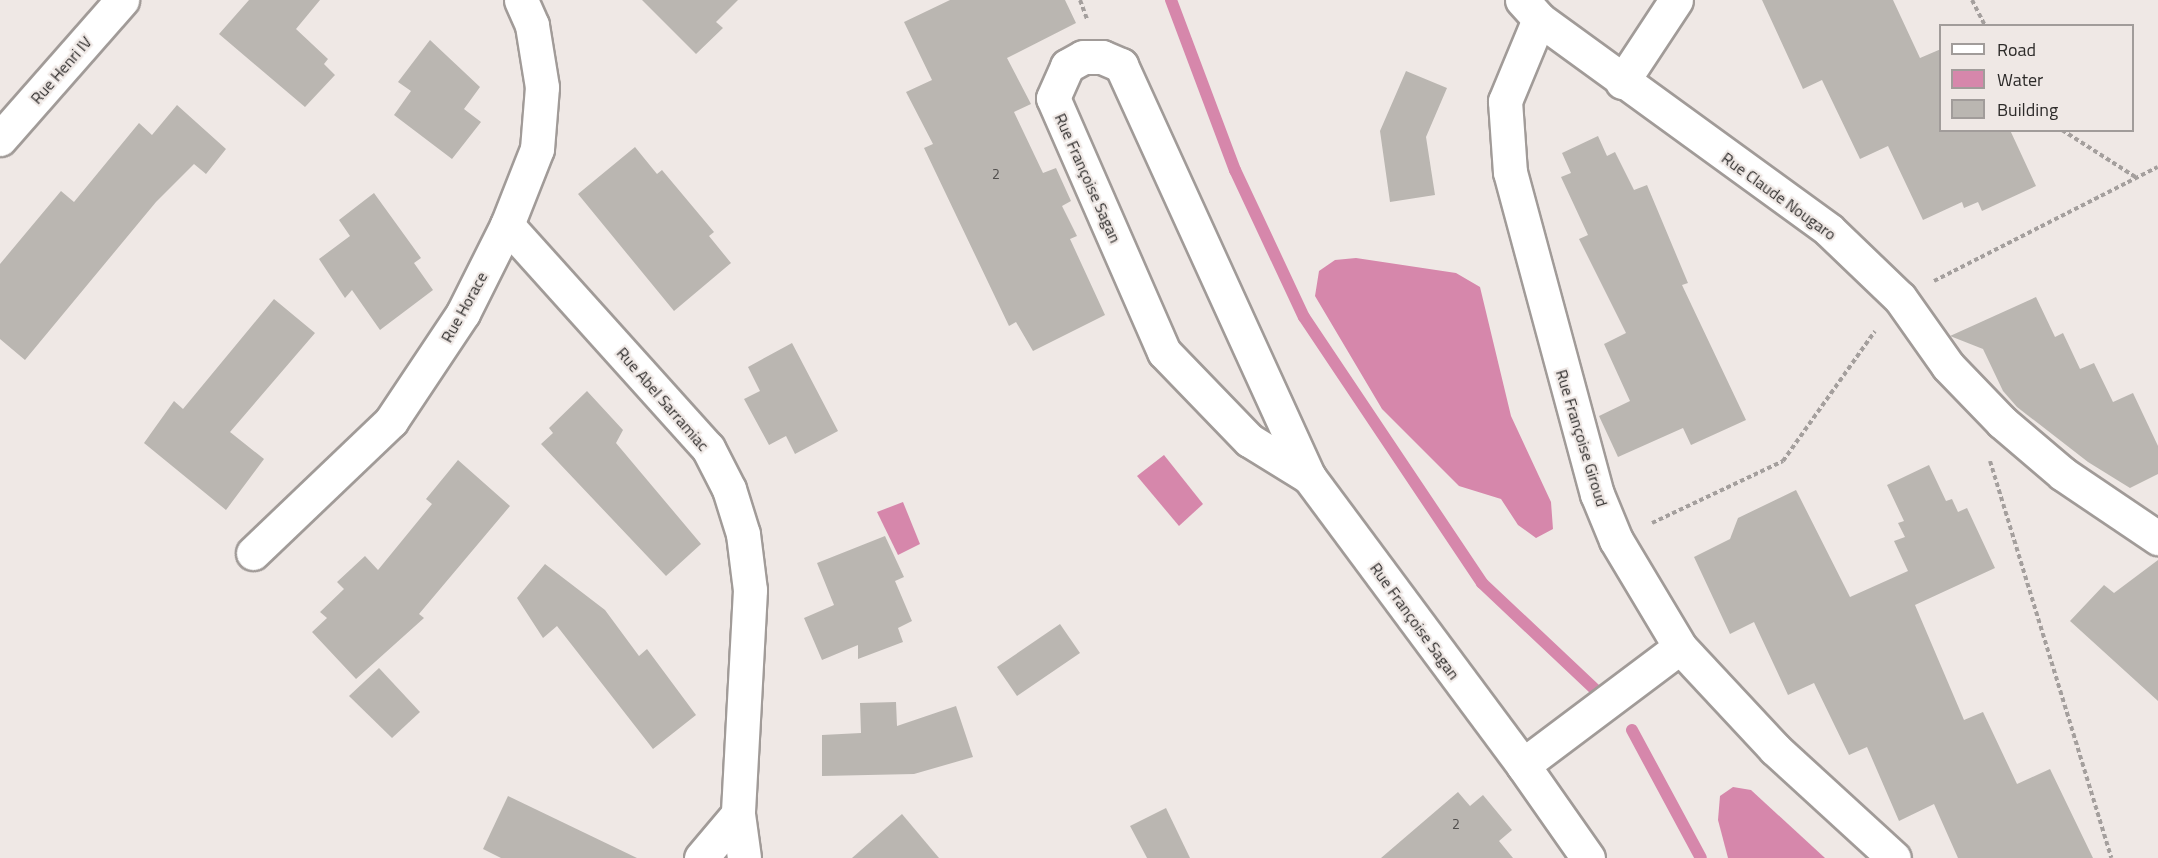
<!DOCTYPE html>
<meta charset="utf-8">
<style>
body{margin:0}
#map{position:relative;width:2158px;height:858px;overflow:hidden;background:#efe8e5;font-family:"Titillium Web",sans-serif}
div>[style]{position:absolute}
[style*='--x']{left:calc(var(--x)*1px);top:calc(var(--y)*1px);width:calc(var(--w)*1px);rotate:calc(var(--a)*1deg)}
.water>*{inset:0;background:#d687ab}
.stream>*{height:12px;margin:-6px;padding:0 6px;transform-origin:6px;border-radius:6px;background:#d687ab}
.building>*{inset:0;background:#bab6b1}
.path>*{height:4px;margin-top:-2px;transform-origin:0;background:repeating-linear-gradient(90deg,#a49f9d 0 4.5px,transparent 0 7.5px)}
.roads{filter:drop-shadow(2px 0 #a19b98) drop-shadow(-2px 0 #a19b98) drop-shadow(0 2px #a19b98) drop-shadow(0 -2px #a19b98)}
.street>*{height:33px;margin:-16.5px;padding:0 16.5px;transform-origin:16.5px;border-radius:16.5px;background:#fff}
span{translate:-50% -50%;white-space:nowrap;text-align:center;line-height:1.15;-webkit-text-stroke:4.5px #efe8e5;paint-order:stroke}
.number-label{font-size:14px;color:#504e4c}
.number-label span{-webkit-text-stroke-width:0}
.street-label{font-size:16px;color:#2d2b2a}
.legend{position:absolute;left:1939px;top:24px;width:195px;height:108px;box-sizing:border-box;background:#efe8e5;border:2px solid #a19c9a;margin:0;padding:8px 10px;list-style:none;font-size:18px;color:#2d2b2a}
.legend li{display:flex;align-items:center;gap:12px;height:30px}
.legend b{width:30px;border:2px solid #a19c9a}
</style>
<div id="map">
<div class="water">
<i style="clip-path:polygon(1356px 258px,1456px 273px,1480px 287px,1511px 416px,1551px 502px,1553px 529px,1536px 538px,1518px 525px,1501px 499px,1459px 486px,1382px 409px,1315px 296px,1319px 271px,1335px 260px)"></i>
<i style="clip-path:polygon(1164px 455px,1203px 504px,1179px 526px,1137px 476px)"></i>
<i style="clip-path:polygon(903px 502px,920px 544px,898px 555px,877px 512px)"></i>
<i style="clip-path:polygon(1733px 787px,1751px 790px,1825px 858px,1728px 858px,1718px 820px,1720px 796px)"></i>
</div>
<div class="stream">
<i style="--x:1171;--y:0;--w:182;--a:69.4"></i>
<i style="--x:1235;--y:170;--w:162;--a:64.9"></i>
<i style="--x:1304;--y:317;--w:320;--a:56.2"></i>
<i style="--x:1482;--y:583;--w:165;--a:43.3"></i>
<i style="--x:1632;--y:730;--w:145;--a:61.7"></i>
</div>
<div class="building">
<i style="clip-path:polygon(249px 0,320px 0,296px 29px,328px 59px,324px 64px,335px 75px,305px 107px,219px 34px)"></i>
<i style="clip-path:polygon(642px 0,738px 0,716px 22px,723px 28px,696px 54px)"></i>
<i style="clip-path:polygon(950px 0,1065px 0,1076px 23px,1007px 58px,1031px 104px,1014px 112px,1043px 173px,1056px 168px,1071px 201px,1062px 206px,1077px 236px,1070px 239px,1105px 315px,1033px 351px,1016px 322px,1009px 326px,924px 148px,933px 144px,906px 92px,932px 80px,904px 22px)"></i>
<i style="clip-path:polygon(1762px 0,1893px 0,1920px 58px,1941px 49px,1939px 130px,2010px 130px,2036px 186px,1982px 211px,1978px 202px,1964px 208px,1962px 202px,1923px 220px,1888px 146px,1860px 159px,1822px 80px,1803px 89px)"></i>
<i style="clip-path:polygon(430px 40px,480px 87px,464px 109px,481px 122px,452px 159px,394px 115px,411px 91px,398px 82px)"></i>
<i style="clip-path:polygon(1406px 71px,1447px 88px,1426px 137px,1435px 195px,1390px 202px,1380px 131px)"></i>
<i style="clip-path:polygon(177px 105px,226px 149px,206px 174px,194px 164px,156px 202px,25px 360px,0 339px,0 264px,61px 191px,74px 202px,139px 123px,152px 135px)"></i>
<i style="clip-path:polygon(1598px 136px,1607px 156px,1615px 152px,1634px 190px,1647px 185px,1688px 283px,1682px 285px,1746px 420px,1691px 445px,1683px 428px,1618px 457px,1599px 416px,1630px 401px,1604px 344px,1626px 333px,1579px 239px,1588px 235px,1561px 177px,1571px 173px,1562px 153px)"></i>
<i style="clip-path:polygon(635px 147px,657px 174px,662px 170px,714px 232px,709px 236px,731px 263px,674px 311px,578px 194px)"></i>
<i style="clip-path:polygon(374px 193px,421px 258px,414px 263px,433px 290px,380px 330px,352px 290px,345px 298px,319px 259px,350px 236px,339px 220px)"></i>
<i style="clip-path:polygon(2036px 297px,2055px 337px,2063px 333px,2080px 369px,2094px 363px,2113px 402px,2133px 393px,2158px 446px,2158px 474px,2130px 488px,2088px 462px,2017px 407px,2003px 391px,1983px 349px,1950px 336px)"></i>
<i style="clip-path:polygon(274px 299px,315px 333px,230px 432px,264px 459px,226px 510px,144px 443px,174px 401px,183px 409px)"></i>
<i style="clip-path:polygon(792px 343px,838px 431px,795px 454px,786px 436px,769px 445px,744px 399px,760px 391px,748px 367px)"></i>
<i style="clip-path:polygon(587px 391px,623px 430px,616px 443px,701px 544px,666px 576px,541px 444px,553px 433px,549px 428px)"></i>
<i style="clip-path:polygon(458px 460px,510px 506px,419px 614px,424px 618px,356px 679px,312px 632px,327px 618px,320px 612px,344px 589px,337px 582px,365px 556px,378px 570px,432px 504px,426px 499px)"></i>
<i style="clip-path:polygon(1929px 465px,1946px 501px,1952px 499px,1958px 512px,1967px 508px,1995px 568px,1915px 605px,1964px 720px,1983px 712px,2017px 784px,2050px 769px,2093px 858px,1958px 858px,1934px 804px,1899px 821px,1867px 747px,1849px 755px,1814px 683px,1788px 695px,1754px 622px,1730px 634px,1694px 557px,1730px 539px,1738px 518px,1796px 490px,1850px 597px,1908px 571px,1894px 541px,1905px 537px,1898px 523px,1904px 521px,1887px 485px)"></i>
<i style="clip-path:polygon(885px 536px,904px 577px,895px 581px,912px 621px,898px 628px,903px 642px,858px 659px,858px 645px,822px 660px,804px 618px,834px 605px,817px 563px)"></i>
<i style="clip-path:polygon(2158px 560px,2158px 701px,2070px 621px,2104px 585px,2114px 593px)"></i>
<i style="clip-path:polygon(545px 564px,605px 610px,639px 656px,647px 649px,696px 715px,653px 749px,557px 626px,543px 638px,517px 598px)"></i>
<i style="clip-path:polygon(1060px 624px,1080px 653px,1017px 696px,997px 667px)"></i>
<i style="clip-path:polygon(379px 668px,420px 712px,392px 738px,349px 696px)"></i>
<i style="clip-path:polygon(896px 702px,897px 726px,956px 706px,973px 757px,914px 774px,822px 776px,822px 735px,861px 733px,860px 703px)"></i>
<i style="clip-path:polygon(1458px 792px,1470px 806px,1483px 795px,1512px 830px,1499px 841px,1513px 858px,1381px 858px)"></i>
<i style="clip-path:polygon(508px 796px,637px 858px,501px 858px,483px 849px)"></i>
<i style="clip-path:polygon(1166px 808px,1190px 858px,1147px 858px,1130px 826px)"></i>
<i style="clip-path:polygon(902px 814px,939px 858px,852px 858px)"></i>
</div>
<div class="path">
<i style="--x:1080;--y:0;--w:20;--a:70"></i>
<i style="--x:1972;--y:0;--w:29;--a:63"></i>
<i style="--x:2062;--y:130;--w:89;--a:32.6"></i>
<i style="--x:1934;--y:281;--w:251;--a:-27"></i>
<i style="--x:1990;--y:461;--w:415;--a:73"></i>
<i style="--x:1652;--y:523;--w:145;--a:-25.3"></i>
<i style="--x:1783;--y:461;--w:159;--a:-54.7"></i>
</div>
<div class="roads">
<div class="street">
<i style="--x:1522;--y:0;--w:25;--a:48"></i>
<i style="--x:1539;--y:19;--w:89;--a:112.5"></i>
<i style="--x:1505;--y:101;--w:71;--a:86"></i>
<i style="--x:1510;--y:172;--w:334;--a:74.9"></i>
<i style="--x:1597;--y:494;--w:50;--a:67.6"></i>
<i style="--x:1616;--y:540;--w:125;--a:59.1"></i>
<i style="--x:1680;--y:647;--w:139;--a:47"></i>
<i style="--x:1775;--y:749;--w:161;--a:42.5"></i>
<i style="--x:1539;--y:19;--w:359;--a:36"></i>
<i style="--x:1829;--y:230;--w:98;--a:43.8"></i>
<i style="--x:1900;--y:298;--w:83;--a:54.8"></i>
<i style="--x:1948;--y:366;--w:78;--a:46"></i>
<i style="--x:2002;--y:422;--w:80;--a:40.4"></i>
<i style="--x:2063;--y:474;--w:115;--a:34"></i>
<i style="--x:1622;--y:82;--w:98;--a:-56.6"></i>
<i style="--x:0;--y:139;--w:185;--a:-48.7"></i>
<i style="--x:507;--y:225;--w:300;--a:48"></i>
<i style="--x:708;--y:448;--w:46;--a:62.9"></i>
<i style="--x:729;--y:489;--w:47;--a:72.7"></i>
<i style="--x:743;--y:534;--w:56;--a:82.9"></i>
<i style="--x:750;--y:590;--w:224;--a:93.1"></i>
<i style="--x:738;--y:814;--w:44;--a:82.2"></i>
<i style="--x:1309;--y:477;--w:70;--a:-148.3"></i>
<i style="--x:1249;--y:440;--w:122;--a:-134"></i>
<i style="--x:1164;--y:352;--w:277;--a:-113.6"></i>
<i style="--x:1053;--y:98;--w:35;--a:-66"></i>
<i style="--x:1067;--y:66;--w:18;--a:-29"></i>
<i style="--x:1083;--y:57;--w:19;--a:0"></i>
<i style="--x:1102;--y:57;--w:21;--a:23"></i>
<i style="--x:1121;--y:65;--w:453;--a:65.5"></i>
<i style="--x:1309;--y:477;--w:359;--a:53.4"></i>
<i style="--x:253;--y:553;--w:191;--a:-43.7"></i>
<i style="--x:391;--y:421;--w:130;--a:-56.3"></i>
<i style="--x:463;--y:313;--w:98;--a:-63.4"></i>
<i style="--x:507;--y:225;--w:82;--a:-68.5"></i>
<i style="--x:537;--y:149;--w:62;--a:-85.4"></i>
<i style="--x:542;--y:87;--w:63;--a:-99.2"></i>
<i style="--x:532;--y:25;--w:27;--a:-114"></i>
<i style="--x:701;--y:858;--w:57;--a:-49.9"></i>
<i style="--x:1588;--y:858;--w:113;--a:-125"></i>
<i style="--x:1523;--y:765;--w:196;--a:-36.9"></i>
</div>
</div>
<div class="number-label">
<span style="left:996px;top:174px">2</span>
<span style="left:1456px;top:824px">2</span>
</div>
<div class="street-label">
<span style="left:61px;top:70px;rotate:-49deg">Rue Henri IV</span>
<span style="left:1088px;top:178px;rotate:66deg">Rue Françoise Sagan</span>
<span style="left:1779px;top:196px;rotate:36deg">Rue Claude Nougaro</span>
<span style="left:464px;top:307px;rotate:-61deg">Rue Horace</span>
<span style="left:663px;top:399px;rotate:49deg">Rue Abel Sarramiac</span>
<span style="left:1582px;top:438px;rotate:73deg">Rue Françoise Giroud</span>
<span style="left:1415px;top:621px;rotate:54deg">Rue Françoise Sagan</span>
</div>
<ul class="legend">
<li><b style="height:8px;background:#fff"></b>Road</li>
<li><b style="height:16px;background:#d687ab"></b>Water</li>
<li><b style="height:16px;background:#bab6b1"></b>Building</li>
</ul>
</div>
